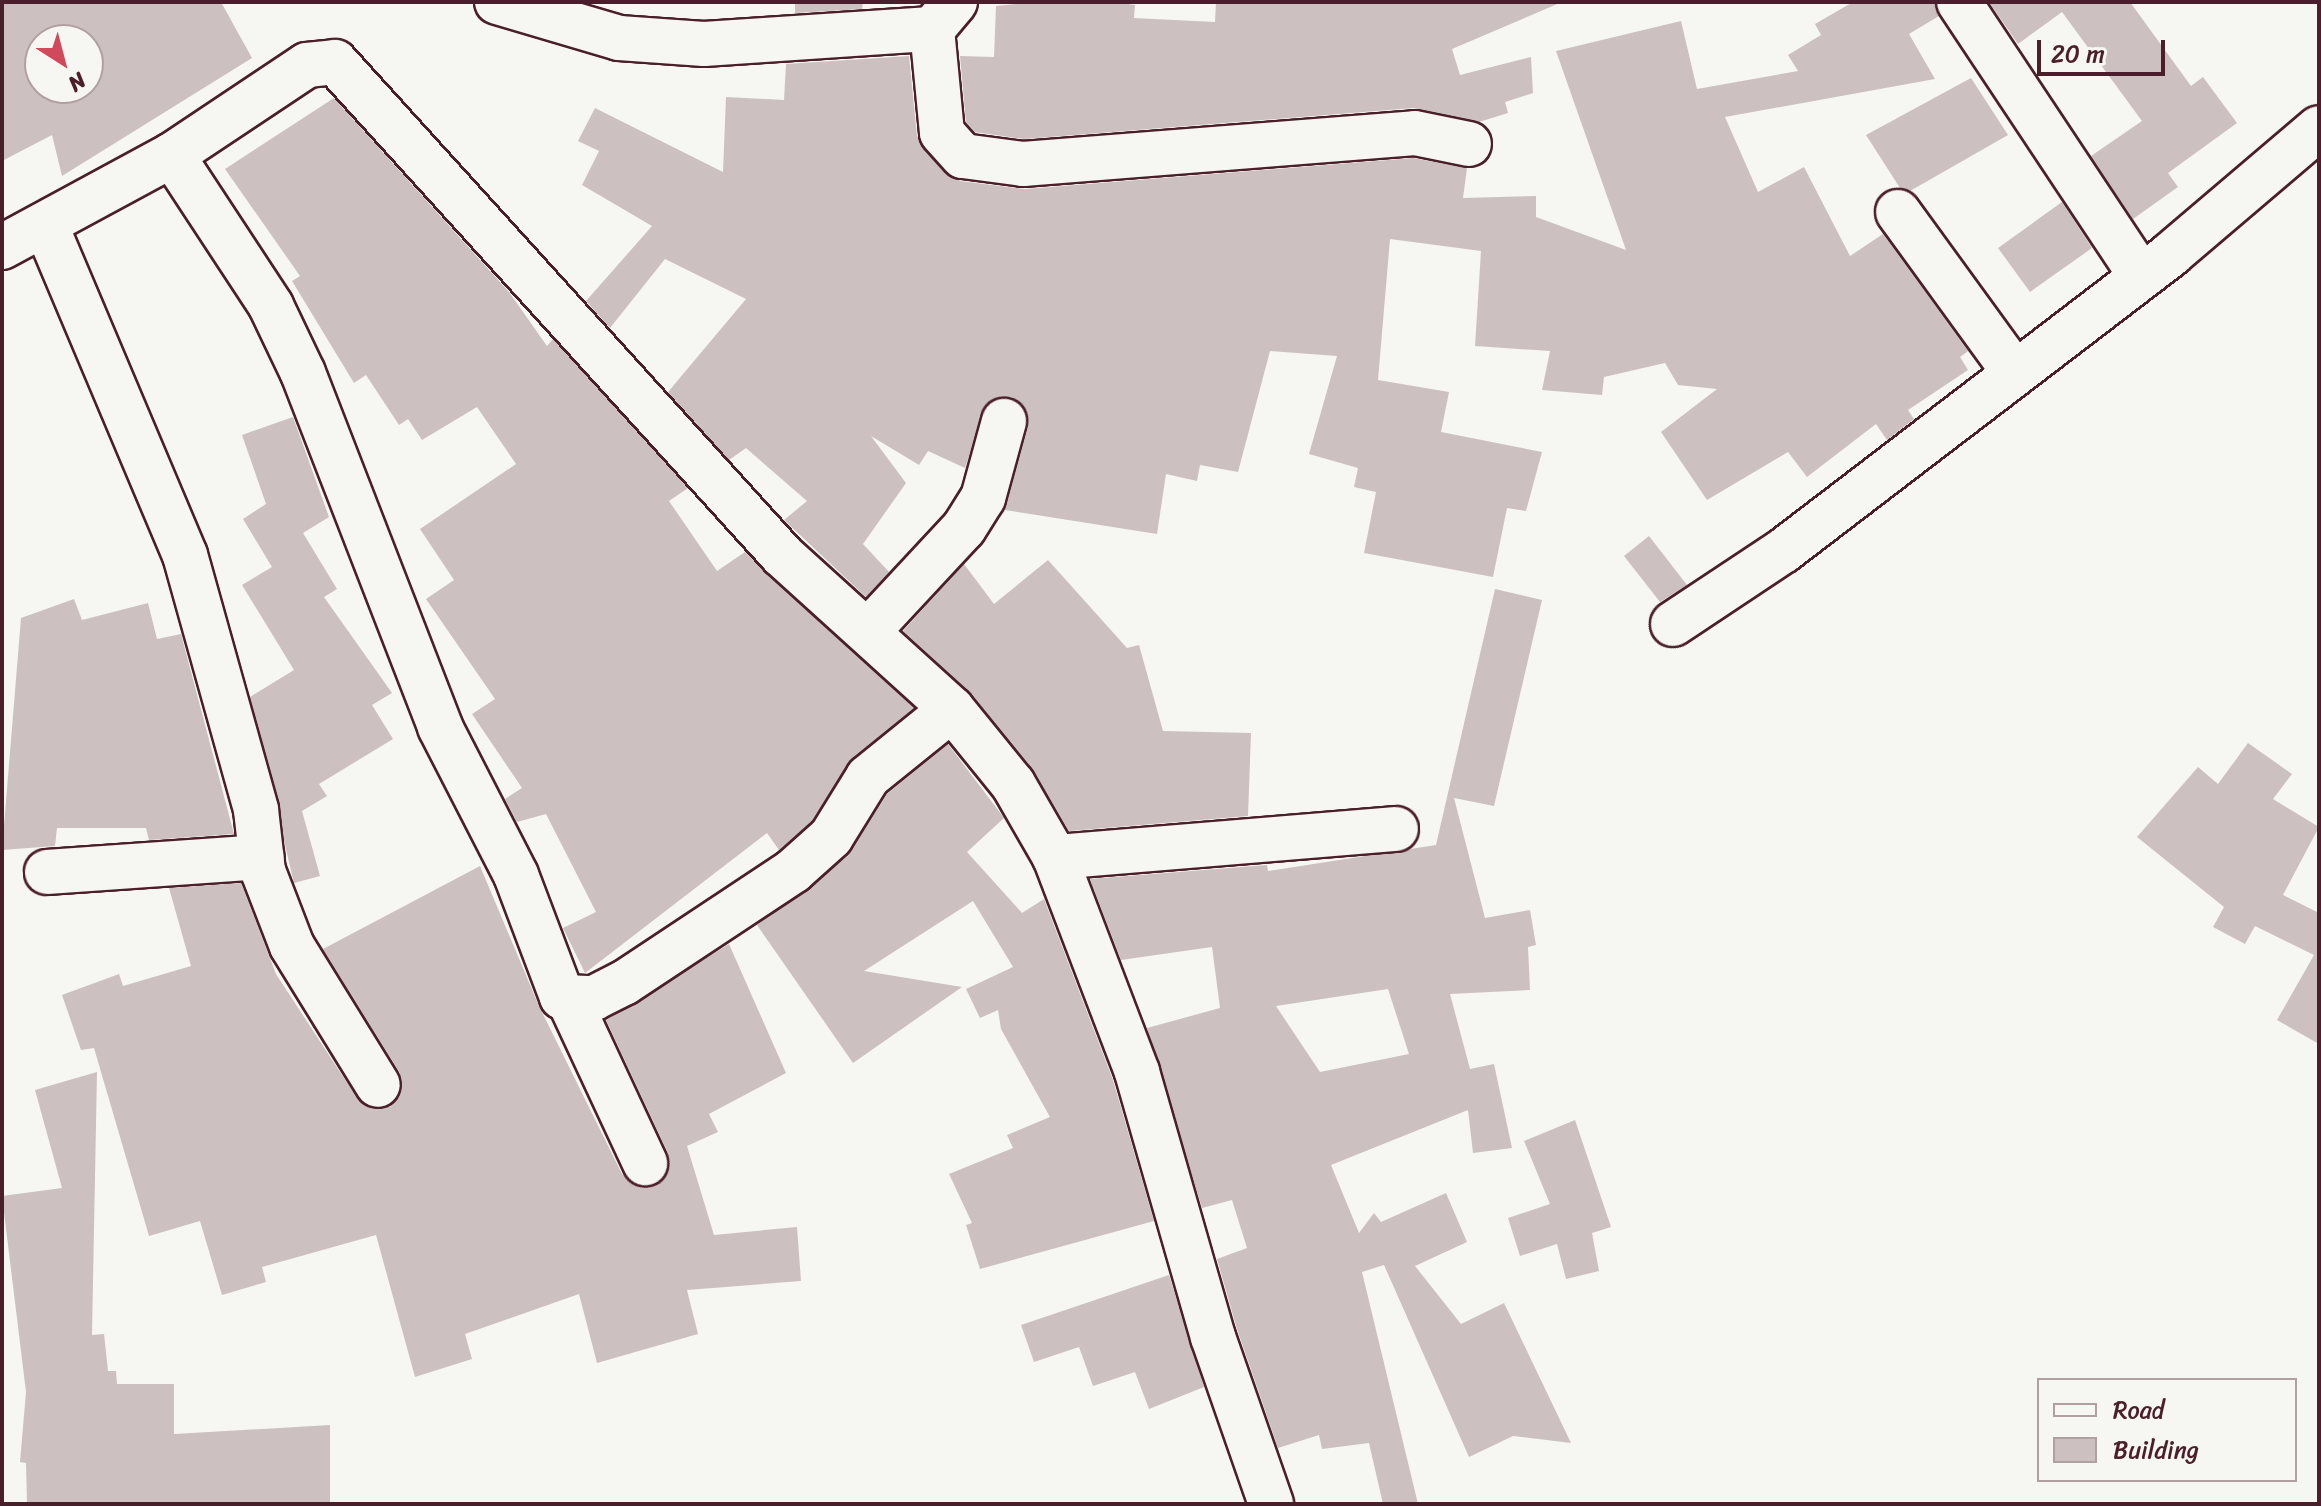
<!DOCTYPE html>
<style>
body{margin:0}
#map{position:relative;width:2321px;height:1506px;overflow:hidden;background:#f6f6f2;font-family:Sriracha,sans-serif}
div>[style]{position:absolute}
[style*='--x']{left:calc(var(--x)*1px);top:calc(var(--y)*1px);width:calc(var(--w)*1px);rotate:calc(var(--a)*1deg)}
.building>*{inset:0;background:#ccc1c0}
.roads{filter:drop-shadow(2px 0 #4a1f2b) drop-shadow(-2px 0 #4a1f2b) drop-shadow(0 2px #4a1f2b) drop-shadow(0 -2px #4a1f2b)}
.minor>*{height:44px;margin:-22px;padding:0 22px;transform-origin:22px;border-radius:22px;background:#f6f6f2}
span{translate:-50% -50%;white-space:nowrap;text-align:center;line-height:1.15;-webkit-text-stroke:7px #f6f6f2;paint-order:stroke}
.frame{position:absolute;inset:0;border:4px solid #4a1f2b;pointer-events:none}
.legend{position:absolute;left:2037px;top:1378px;width:260px;height:104px;box-sizing:border-box;background:#f6f6f2;border:2px solid #b1a0a2;margin:0;padding:10px 14px;list-style:none;font-size:24px;color:#4a1f2b}
.legend li{display:flex;align-items:center;gap:16px;height:40px}
.legend b{width:40px;border:2px solid #b1a0a2}
.north{position:absolute;left:24px;top:24px;width:80px;height:80px;box-sizing:border-box;background:#f6f6f2;border:2px solid #b1a0a2;border-radius:50%;rotate:144deg;font-size:22px;font-weight:700;line-height:32px;text-align:center;color:#4a1f2b}
.north::after{content:'';display:block;margin:auto;width:28px;height:36px;background:#d1495b;clip-path:polygon(50% 0,100% 100%,50% 72%,0 100%)}
.scale{position:absolute;left:2037px;top:40px;width:128px;height:36px;box-sizing:border-box;border:4px solid #4a1f2b;border-top:0;padding-left:10px;font-size:24px;line-height:28px;white-space:nowrap;color:#4a1f2b;-webkit-text-stroke:6px #f6f6f2;paint-order:stroke}
</style>
<div id="map">
<div class="building">
<i style="clip-path:polygon(evenodd,2px 2px,221px 2px,252px 58px,62px 176px,52px 135px,2px 161px,2px 2px,40px 40px,88px 40px,88px 88px,40px 88px,40px 40px)"></i>
<i style="clip-path:polygon(795px 2px,863px 2px,862px 9px,795px 13px)"></i>
<i style="clip-path:polygon(1037px 2px,1114px 2px,1135px 5px,1134px 18px,1215px 22px,1216px 2px,1562px 2px,1452px 49px,1460px 75px,1531px 57px,1533px 93px,1505px 102px,1508px 113px,1479px 122px,1413px 108px,1024px 139px,975px 132px,966px 122px,960px 56px,994px 57px,996px 6px)"></i>
<i style="clip-path:polygon(1853px 2px,1934px 2px,1939px 16px,1909px 34px,1935px 79px,1725px 117px,1758px 192px,1804px 167px,1850px 256px,1883px 234px,1968px 351px,1960px 357px,1968px 370px,1908px 410px,1914px 419px,1887px 440px,1876px 424px,1807px 477px,1788px 452px,1707px 500px,1661px 432px,1717px 389px,1678px 385px,1665px 363px,1604px 377px,1602px 395px,1542px 390px,1550px 351px,1475px 346px,1481px 251px,1390px 239px,1378px 380px,1449px 392px,1441px 432px,1542px 452px,1526px 511px,1507px 508px,1493px 577px,1364px 553px,1376px 492px,1354px 487px,1358px 468px,1309px 454px,1337px 356px,1270px 351px,1238px 472px,1200px 465px,1197px 481px,1166px 474px,1157px 534px,1005px 510px,1028px 427px,1022px 404px,1011px 397px,986px 404px,965px 468px,928px 451px,919px 465px,871px 436px,906px 483px,863px 544px,889px 572px,866px 597px,784px 520px,807px 501px,746px 448px,729px 460px,668px 392px,746px 299px,665px 259px,610px 328px,586px 301px,652px 226px,582px 185px,599px 151px,578px 141px,595px 108px,723px 172px,726px 97px,784px 100px,786px 64px,909px 56px,917px 136px,960px 181px,1025px 189px,1413px 158px,1467px 168px,1463px 198px,1536px 196px,1536px 217px,1626px 250px,1556px 51px,1681px 21px,1697px 89px,1798px 71px,1788px 55px,1821px 35px,1815px 24px)"></i>
<i style="clip-path:polygon(1989px 2px,2130px 2px,2191px 86px,2203px 77px,2237px 123px,2168px 173px,2178px 187px,2133px 219px,2091px 156px,2142px 121px,2062px 12px,2018px 44px)"></i>
<i style="clip-path:polygon(1971px 78px,2008px 135px,1910px 191px,1900px 188px,1866px 135px)"></i>
<i style="clip-path:polygon(334px 98px,509px 292px,547px 346px,553px 339px,688px 488px,669px 501px,717px 571px,745px 552px,914px 708px,852px 758px,812px 821px,779px 850px,767px 833px,585px 973px,563px 928px,596px 912px,546px 814px,517px 822px,505px 799px,522px 788px,472px 714px,495px 699px,426px 599px,454px 580px,420px 529px,516px 464px,477px 407px,422px 440px,408px 419px,399px 425px,366px 375px,354px 383px,292px 281px,300px 276px,225px 169px)"></i>
<i style="clip-path:polygon(2062px 202px,2092px 248px,2030px 292px,1998px 248px)"></i>
<i style="clip-path:polygon(293px 417px,329px 517px,303px 533px,337px 589px,324px 597px,392px 693px,372px 705px,393px 739px,319px 784px,327px 796px,302px 811px,320px 876px,294px 883px,250px 697px,294px 670px,242px 585px,272px 567px,243px 519px,266px 504px,242px 435px)"></i>
<i style="clip-path:polygon(1649px 536px,1687px 585px,1660px 602px,1624px 556px)"></i>
<i style="clip-path:polygon(1048px 560px,1127px 648px,1139px 645px,1163px 731px,1251px 733px,1248px 816px,1069px 831px,1032px 768px,971px 693px,903px 631px,964px 564px,994px 604px)"></i>
<i style="clip-path:polygon(evenodd,1495px 589px,1542px 600px,1494px 806px,1454px 798px,1485px 918px,1530px 910px,1536px 945px,1528px 947px,1530px 990px,1450px 994px,1470px 1069px,1494px 1064px,1512px 1148px,1473px 1153px,1468px 1110px,1331px 1165px,1359px 1233px,1374px 1213px,1381px 1222px,1446px 1193px,1467px 1242px,1415px 1266px,1461px 1324px,1504px 1303px,1571px 1443px,1513px 1436px,1469px 1457px,1384px 1265px,1362px 1272px,1418px 1504px,1383px 1504px,1369px 1443px,1322px 1449px,1319px 1435px,1278px 1448px,1237px 1329px,1217px 1259px,1247px 1248px,1232px 1200px,1202px 1208px,1147px 1028px,1220px 1008px,1212px 947px,1121px 960px,1090px 879px,1267px 865px,1268px 871px,1436px 845px,1495px 589px,1388px 989px,1409px 1054px,1320px 1072px,1276px 1006px,1388px 989px)"></i>
<i style="clip-path:polygon(74px 599px,82px 620px,148px 603px,157px 639px,181px 634px,234px 834px,149px 840px,146px 828px,57px 828px,55px 846px,2px 850px,21px 618px)"></i>
<i style="clip-path:polygon(2248px 743px,2292px 774px,2273px 799px,2319px 827px,2283px 895px,2319px 913px,2319px 1044px,2277px 1020px,2314px 955px,2255px 926px,2245px 944px,2213px 927px,2224px 907px,2137px 837px,2198px 767px,2218px 784px)"></i>
<i style="clip-path:polygon(948px 744px,1004px 818px,967px 852px,1022px 913px,1044px 899px,1113px 1080px,1154px 1221px,980px 1269px,966px 1225px,972px 1223px,949px 1174px,1013px 1148px,1007px 1135px,1050px 1117px,1001px 1029px,998px 1010px,980px 1018px,966px 989px,1013px 967px,973px 901px,864px 971px,962px 987px,853px 1063px,757px 925px,848px 856px,887px 794px)"></i>
<i style="clip-path:polygon(480px 866px,539px 1006px,622px 1174px,642px 1188px,665px 1178px,668px 1153px,606px 1020px,729px 944px,786px 1073px,709px 1114px,718px 1132px,687px 1146px,714px 1235px,797px 1227px,801px 1281px,687px 1290px,698px 1334px,597px 1363px,579px 1294px,465px 1334px,472px 1359px,415px 1377px,376px 1235px,262px 1267px,266px 1282px,222px 1295px,200px 1221px,149px 1236px,94px 1048px,81px 1050px,62px 995px,119px 974px,123px 986px,191px 966px,169px 888px,241px 883px,276px 974px,357px 1098px,367px 1107px,390px 1107px,400px 1096px,400px 1073px,323px 949px)"></i>
<i style="clip-path:polygon(97px 1072px,92px 1335px,104px 1334px,108px 1371px,116px 1371px,117px 1384px,174px 1384px,174px 1434px,330px 1425px,330px 1504px,27px 1504px,26px 1463px,20px 1462px,26px 1392px,2px 1196px,62px 1188px,35px 1090px)"></i>
<i style="clip-path:polygon(1575px 1120px,1611px 1227px,1592px 1233px,1599px 1271px,1566px 1279px,1557px 1244px,1520px 1256px,1508px 1218px,1550px 1204px,1524px 1141px)"></i>
<i style="clip-path:polygon(1169px 1275px,1204px 1387px,1149px 1409px,1135px 1372px,1093px 1386px,1079px 1347px,1034px 1362px,1021px 1325px)"></i>
</div>
<div class="roads">
<div class="minor">
<i style="--x:497;--y:2;--w:127;--a:16.4"></i>
<i style="--x:619;--y:38;--w:85;--a:4"></i>
<i style="--x:704;--y:44;--w:228;--a:-3.8"></i>
<i style="--x:955;--y:2;--w:35;--a:130"></i>
<i style="--x:932;--y:29;--w:104;--a:84.5"></i>
<i style="--x:942;--y:133;--w:31;--a:48"></i>
<i style="--x:963;--y:156;--w:61;--a:7.6"></i>
<i style="--x:1023;--y:164;--w:393;--a:-4.5"></i>
<i style="--x:1415;--y:133;--w:55;--a:11.5"></i>
<i style="--x:1959;--y:2;--w:329;--a:56.4"></i>
<i style="--x:172;--y:155;--w:181;--a:56.7"></i>
<i style="--x:271;--y:306;--w:74;--a:64.5"></i>
<i style="--x:303;--y:373;--w:380;--a:68.8"></i>
<i style="--x:440;--y:727;--w:166;--a:62.8"></i>
<i style="--x:516;--y:875;--w:130;--a:69.3"></i>
<i style="--x:562;--y:997;--w:32;--a:2"></i>
<i style="--x:594;--y:998;--w:34;--a:-27"></i>
<i style="--x:624;--y:983;--w:203;--a:-33.5"></i>
<i style="--x:793;--y:871;--w:51;--a:-41.8"></i>
<i style="--x:831;--y:837;--w:70;--a:-58.3"></i>
<i style="--x:868;--y:777;--w:108;--a:-39"></i>
<i style="--x:1898;--y:212;--w:194;--a:54"></i>
<i style="--x:46;--y:226;--w:357;--a:67.1"></i>
<i style="--x:185;--y:555;--w:265;--a:74.4"></i>
<i style="--x:256;--y:810;--w:61;--a:83.5"></i>
<i style="--x:263;--y:871;--w:80;--a:68.9"></i>
<i style="--x:292;--y:946;--w:163;--a:58.3"></i>
<i style="--x:2;--y:247;--w:193;--a:-28.4"></i>
<i style="--x:172;--y:155;--w:162;--a:-33.7"></i>
<i style="--x:307;--y:65;--w:28;--a:-6"></i>
<i style="--x:335;--y:62;--w:665;--a:47.8"></i>
<i style="--x:782;--y:555;--w:229;--a:42.2"></i>
<i style="--x:952;--y:709;--w:97;--a:50.9"></i>
<i style="--x:1013;--y:784;--w:84;--a:60.1"></i>
<i style="--x:1055;--y:857;--w:342;--a:-4.7"></i>
<i style="--x:1673;--y:624;--w:132;--a:-33.6"></i>
<i style="--x:1783;--y:551;--w:489;--a:-37.4"></i>
<i style="--x:2171;--y:254;--w:194;--a:-40.4"></i>
<i style="--x:870;--y:629;--w:138;--a:-47.1"></i>
<i style="--x:964;--y:528;--w:36;--a:-58"></i>
<i style="--x:983;--y:498;--w:80;--a:-74.7"></i>
<i style="--x:1055;--y:857;--w:230;--a:69.1"></i>
<i style="--x:1137;--y:1072;--w:276;--a:74"></i>
<i style="--x:1213;--y:1337;--w:177;--a:70.8"></i>
<i style="--x:47;--y:872;--w:215;--a:-4"></i>
<i style="--x:570;--y:1002;--w:178;--a:65"></i>
</div>
</div>
<div class="frame"></div>
<ul class="legend">
<li><b style="height:10px;background:#f6f6f2"></b>Road</li>
<li><b style="height:22px;background:#ccc1c0"></b>Building</li>
</ul>
<div class="north">N</div>
<div class="scale">20 m</div>
</div>
